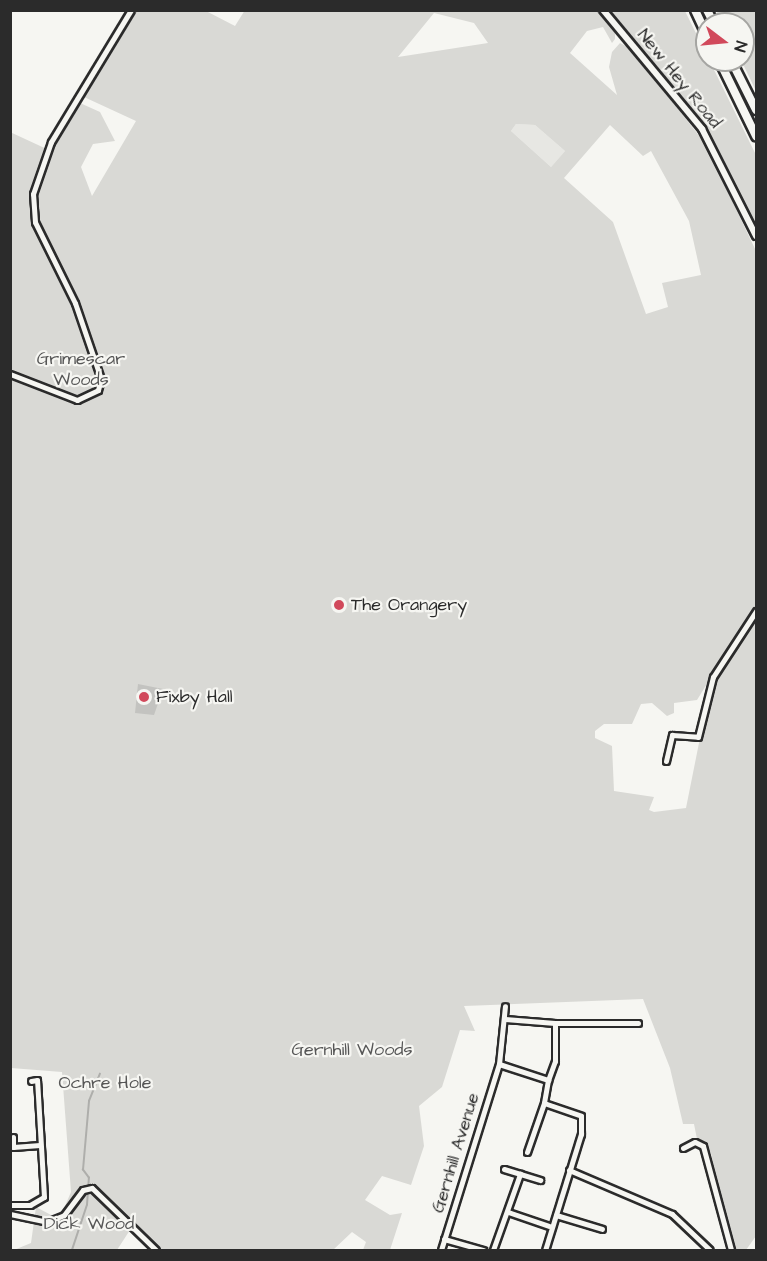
<!DOCTYPE html>
<style>
body{margin:0}
#map{position:relative;width:767px;height:1261px;overflow:hidden;background:#f6f6f2;font-family:"Architects Daughter",sans-serif}
div>[style]{position:absolute}
[style*='--x']{left:calc(var(--x)*1px);top:calc(var(--y)*1px);width:calc(var(--w)*1px);rotate:calc(var(--a)*1deg)}
.built>*{inset:0;background:#e7e7e3}
.green>*{inset:0;background:#d9d9d5}
.stream>*{height:1.5px;margin:-0.75px;padding:0 0.75px;transform-origin:0.75px;border-radius:0.75px;background:#aeaeab}
.building>*{inset:0;background:#c3c3c0}
.roads{filter:drop-shadow(2px 0 #2b2b2b) drop-shadow(-2px 0 #2b2b2b) drop-shadow(0 2px #2b2b2b) drop-shadow(0 -2px #2b2b2b)}
.minor>*{height:5px;margin:-2.5px;padding:0 2.5px;transform-origin:2.5px;border-radius:2.5px;background:#f6f6f2}
.major>*{height:6px;margin:-3px;padding:0 3px;transform-origin:3px;border-radius:3px;background:#f6f6f2}
.highway>*{height:8px;margin:-4px;padding:0 4px;transform-origin:4px;border-radius:4px;background:#f6f6f2}
.dots>*{width:16px;height:16px;translate:-50% -50%;box-sizing:border-box;border:3px solid #f6f6f2;border-radius:50%}
span{translate:-50% -50%;white-space:nowrap;text-align:center;line-height:1.15;-webkit-text-stroke:4.5px #f6f6f2;paint-order:stroke}
.street-label{font-size:18px;color:#2b2b2b}
.park-label{font-size:18px;color:#565656}
.poi-label{font-size:18px;color:#2b2b2b}
.left{translate:0 -50%;text-align:left}
.frame{position:absolute;inset:0;border:12px solid #2b2b2b;pointer-events:none}
.north{position:absolute;left:695px;top:12px;width:60px;height:60px;box-sizing:border-box;background:#f6f6f2;border:2px solid #a5a5a2;border-radius:50%;rotate:106deg;font-size:16px;font-weight:700;line-height:24px;text-align:center;color:#2b2b2b}
.north::after{content:'';display:block;margin:auto;width:21px;height:27px;background:#d1495b;clip-path:polygon(50% 0,100% 100%,50% 72%,0 100%)}
</style>
<div id="map">
<div class="built">
<i style="clip-path:polygon(516px 124px,535px 125px,565px 151px,551px 167px,511px 131px)"></i>
</div>
<div class="green">
<i style="clip-path:polygon(evenodd,245px 10px,598px 10px,615px 30px,615px 39px,612px 43px,603px 27px,587px 31px,570px 53px,617px 95px,609px 67px,612px 52px,620px 43px,630px 48px,704px 142px,756px 251px,756px 604px,697px 700px,674px 703px,674px 713px,667px 716px,652px 703px,641px 704px,632px 724px,604px 724px,595px 731px,595px 738px,612px 746px,614px 791px,654px 797px,649px 810px,654px 812px,686px 808px,707px 703px,720px 671px,756px 618px,756px 1236px,746px 1250px,734px 1250px,727px 1235px,711px 1153px,697px 1139px,694px 1124px,683px 1124px,670px 1068px,643px 999px,464px 1006px,475px 1031px,460px 1030px,442px 1087px,419px 1106px,424px 1146px,411px 1185px,382px 1176px,365px 1200px,390px 1215px,402px 1213px,390px 1250px,363px 1250px,366px 1242px,352px 1232px,333px 1250px,149px 1250px,130px 1230px,117px 1250px,14px 1250px,31px 1243px,36px 1207px,51px 1215px,62px 1213px,71px 1192px,62px 1072px,11px 1068px,10px 132px,51px 151px,80px 103px,100px 112px,115px 141px,93px 144px,81px 167px,92px 196px,136px 121px,84px 97px,136px 11px,206px 11px,235px 26px,245px 10px,434px 13px,474px 23px,488px 43px,398px 57px,434px 13px,245px 10px,516px 124px,535px 125px,565px 151px,551px 167px,511px 131px,516px 124px,245px 10px,610px 125px,643px 156px,651px 151px,689px 221px,701px 275px,662px 283px,668px 307px,646px 314px,613px 222px,564px 178px,610px 125px)"></i>
<i style="clip-path:polygon(611px 11px,685px 11px,756px 155px,756px 224px,698px 115px)"></i>
<i style="clip-path:polygon(716px 11px,756px 11px,756px 91px,741px 60px,743px 24px,723px 24px)"></i>
</div>
<div class="stream">
<i style="--x:72;--y:1250;--w:47;--a:-71.6"></i>
<i style="--x:87;--y:1205;--w:27;--a:-86"></i>
<i style="--x:89;--y:1178;--w:10;--a:-127"></i>
<i style="--x:83;--y:1170;--w:69;--a:-85"></i>
<i style="--x:89;--y:1101;--w:29;--a:-68"></i>
</div>
<div class="building">
<i style="clip-path:polygon(138px 684px,163px 689px,154px 715px,135px 713px)"></i>
</div>
<div class="roads">
<div class="minor">
<i style="--x:10;--y:374;--w:72;--a:21.2"></i>
<i style="--x:77;--y:400;--w:23;--a:-25"></i>
<i style="--x:98;--y:390;--w:11;--a:-75"></i>
<i style="--x:101;--y:379;--w:80;--a:-108.9"></i>
<i style="--x:75;--y:303;--w:90;--a:-116.3"></i>
<i style="--x:35;--y:222;--w:28;--a:-94"></i>
<i style="--x:33;--y:194;--w:55;--a:-70.9"></i>
<i style="--x:51;--y:142;--w:154;--a:-58.8"></i>
<i style="--x:666;--y:761;--w:27;--a:-77"></i>
<i style="--x:672;--y:735;--w:26;--a:4"></i>
<i style="--x:698;--y:737;--w:62;--a:-76"></i>
<i style="--x:713;--y:677;--w:79;--a:-56.9"></i>
<i style="--x:505;--y:1019;--w:50;--a:4.6"></i>
<i style="--x:555;--y:1023;--w:38;--a:90"></i>
<i style="--x:555;--y:1061;--w:20;--a:110"></i>
<i style="--x:555;--y:1023;--w:83;--a:0"></i>
<i style="--x:499;--y:1064;--w:52;--a:18.1"></i>
<i style="--x:548;--y:1080;--w:23;--a:100"></i>
<i style="--x:544;--y:1103;--w:39;--a:19"></i>
<i style="--x:581;--y:1116;--w:18;--a:90"></i>
<i style="--x:581;--y:1134;--w:121;--a:107.2"></i>
<i style="--x:13;--y:1137;--w:10;--a:90"></i>
<i style="--x:13;--y:1147;--w:27;--a:-4"></i>
<i style="--x:683;--y:1148;--w:13;--a:-27"></i>
<i style="--x:695;--y:1142;--w:9;--a:27"></i>
<i style="--x:703;--y:1146;--w:108;--a:74.9"></i>
<i style="--x:527;--y:1152;--w:52;--a:-70.9"></i>
<i style="--x:504;--y:1169;--w:38;--a:17"></i>
<i style="--x:569;--y:1170;--w:112;--a:23.1"></i>
<i style="--x:672;--y:1214;--w:52;--a:43.5"></i>
<i style="--x:10;--y:1205;--w:20;--a:0"></i>
<i style="--x:30;--y:1205;--w:16;--a:-30"></i>
<i style="--x:44;--y:1197;--w:117;--a:-93.4"></i>
<i style="--x:37;--y:1080;--w:6;--a:171"></i>
<i style="--x:508;--y:1212;--w:43;--a:18.9"></i>
<i style="--x:10;--y:1214;--w:38;--a:12"></i>
<i style="--x:47;--y:1222;--w:18;--a:-22"></i>
<i style="--x:64;--y:1215;--w:31;--a:-53"></i>
<i style="--x:83;--y:1190;--w:9;--a:-13"></i>
<i style="--x:92;--y:1188;--w:89;--a:44.1"></i>
<i style="--x:556;--y:1215;--w:48;--a:16.9"></i>
<i style="--x:444;--y:1239;--w:41;--a:15.8"></i>
<i style="--x:441;--y:1250;--w:195;--a:-72.7"></i>
<i style="--x:499;--y:1064;--w:58;--a:-84.1"></i>
<i style="--x:493;--y:1250;--w:81;--a:-70.4"></i>
</div>
<div class="major">
<i style="--x:603;--y:10;--w:155;--a:50.2"></i>
<i style="--x:702;--y:129;--w:120;--a:63.2"></i>
</div>
<div class="highway">
<i style="--x:695;--y:10;--w:29;--a:65"></i>
<i style="--x:707;--y:10;--w:16;--a:63"></i>
<i style="--x:719;--y:60;--w:85;--a:64"></i>
<i style="--x:731;--y:60;--w:56;--a:63.4"></i>
</div>
</div>
<div class="dots">
<i style="left:339px;top:605px;background:#d1495b"></i>
<i style="left:144px;top:697px;background:#d1495b"></i>
</div>
<div class="street-label">
<span style="left:679px;top:79px;rotate:51deg">New Hey Road</span>
<span style="left:456px;top:1153px;rotate:-73deg">Gernhill Avenue</span>
</div>
<div class="park-label">
<span style="left:81px;top:370px">Grimescar<br>Woods</span>
<span style="left:352px;top:1050px">Gernhill Woods</span>
<span style="left:105px;top:1083px">Ochre Hole</span>
<span style="left:89px;top:1224px">Dick Wood</span>
</div>
<div class="poi-label">
<span class="left" style="left:351px;top:605px">The Orangery</span>
<span class="left" style="left:156px;top:697px">Fixby Hall</span>
</div>
<div class="frame"></div>
<div class="north">N</div>
</div>
